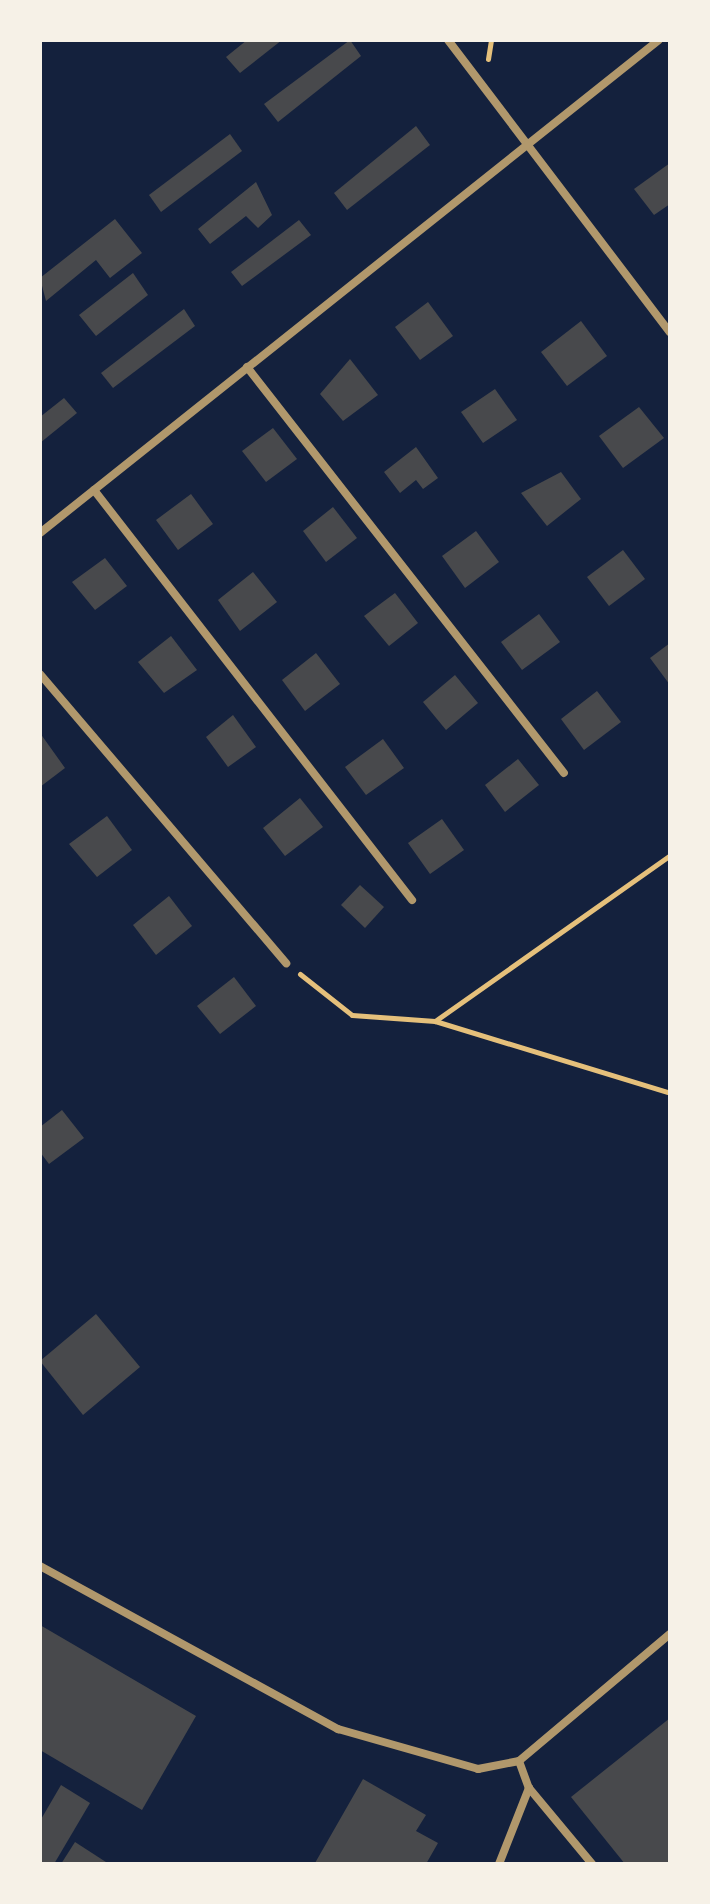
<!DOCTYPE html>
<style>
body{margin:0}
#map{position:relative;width:710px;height:1904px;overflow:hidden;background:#14213d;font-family:Rubik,sans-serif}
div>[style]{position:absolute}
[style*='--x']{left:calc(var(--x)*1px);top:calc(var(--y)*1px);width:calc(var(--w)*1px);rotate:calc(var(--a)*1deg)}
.building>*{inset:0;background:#48494c}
.path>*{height:5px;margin:-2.5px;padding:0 2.5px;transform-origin:2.5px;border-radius:2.5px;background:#e5c07b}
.minor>*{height:8px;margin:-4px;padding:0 4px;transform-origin:4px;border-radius:4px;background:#b1986c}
span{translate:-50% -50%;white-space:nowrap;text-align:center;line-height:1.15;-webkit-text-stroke:8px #f6f1e7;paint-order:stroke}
.frame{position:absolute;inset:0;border:42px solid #f6f1e7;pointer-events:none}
</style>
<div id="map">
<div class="building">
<i style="clip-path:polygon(247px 40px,282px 40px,240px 73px,226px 57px)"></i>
<i style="clip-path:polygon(350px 40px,361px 56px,278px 122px,264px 104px)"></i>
<i style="clip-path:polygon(416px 126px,430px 145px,347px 210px,334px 193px)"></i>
<i style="clip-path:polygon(230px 134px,242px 151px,161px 212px,149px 195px)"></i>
<i style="clip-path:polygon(670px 163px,670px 204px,654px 215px,634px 189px)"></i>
<i style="clip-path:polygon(256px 182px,272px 215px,258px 228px,246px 216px,210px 244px,198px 229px)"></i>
<i style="clip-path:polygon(115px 219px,142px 253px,110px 278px,96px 260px,46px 301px,40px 278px)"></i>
<i style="clip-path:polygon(299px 220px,311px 235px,242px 286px,231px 272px)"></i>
<i style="clip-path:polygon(133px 273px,148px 295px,96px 336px,79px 315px)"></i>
<i style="clip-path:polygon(428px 302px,453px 336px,420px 360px,395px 327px)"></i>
<i style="clip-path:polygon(184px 309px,195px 326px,113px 388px,101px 373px)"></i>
<i style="clip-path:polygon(581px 321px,607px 356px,567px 386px,541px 352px)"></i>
<i style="clip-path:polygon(350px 359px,378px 395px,343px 421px,320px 394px)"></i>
<i style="clip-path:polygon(495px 389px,517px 420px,483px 443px,461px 412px)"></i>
<i style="clip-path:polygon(64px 398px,77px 413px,40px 443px,40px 417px)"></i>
<i style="clip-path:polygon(639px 407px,664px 438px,623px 468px,599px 436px)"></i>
<i style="clip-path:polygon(273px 428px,297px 459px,266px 482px,242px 451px)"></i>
<i style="clip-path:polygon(416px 447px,438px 478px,423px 489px,416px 480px,400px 493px,384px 472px)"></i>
<i style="clip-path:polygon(561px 472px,581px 499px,547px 526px,521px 493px)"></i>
<i style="clip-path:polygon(191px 494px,213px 524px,178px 550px,156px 520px)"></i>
<i style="clip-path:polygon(333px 507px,357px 538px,326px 562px,303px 531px)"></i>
<i style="clip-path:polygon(476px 531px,499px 562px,465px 588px,442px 556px)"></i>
<i style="clip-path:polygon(623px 550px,645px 579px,609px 606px,587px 577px)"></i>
<i style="clip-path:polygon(105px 558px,127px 586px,95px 610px,72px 582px)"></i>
<i style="clip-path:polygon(253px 572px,277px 602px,240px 631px,218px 600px)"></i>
<i style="clip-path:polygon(395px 593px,418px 623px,389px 646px,364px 616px)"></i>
<i style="clip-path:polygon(539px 614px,560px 642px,522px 670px,501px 642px)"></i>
<i style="clip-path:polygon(171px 636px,197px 670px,164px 693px,138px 662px)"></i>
<i style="clip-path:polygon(670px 643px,670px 685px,650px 658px)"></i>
<i style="clip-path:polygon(316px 653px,340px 684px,305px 711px,282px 680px)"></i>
<i style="clip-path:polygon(455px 675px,478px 703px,446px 730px,423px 702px)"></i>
<i style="clip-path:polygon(597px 691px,621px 722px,584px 750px,561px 719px)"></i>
<i style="clip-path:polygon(233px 715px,256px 747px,228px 767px,206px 737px)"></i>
<i style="clip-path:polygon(40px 733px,65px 768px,40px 787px)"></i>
<i style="clip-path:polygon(383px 739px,404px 768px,366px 795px,345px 767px)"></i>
<i style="clip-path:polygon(518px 759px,539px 785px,505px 812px,485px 785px)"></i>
<i style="clip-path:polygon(300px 798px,323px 827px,285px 856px,263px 828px)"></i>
<i style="clip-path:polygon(107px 816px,132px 850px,97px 877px,69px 844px)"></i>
<i style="clip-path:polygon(442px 819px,464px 850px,430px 874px,408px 843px)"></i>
<i style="clip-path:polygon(360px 885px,384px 907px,365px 928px,341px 905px)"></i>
<i style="clip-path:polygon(169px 896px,192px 926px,156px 955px,133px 925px)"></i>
<i style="clip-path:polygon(234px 977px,256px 1006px,220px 1034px,197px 1006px)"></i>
<i style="clip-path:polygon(62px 1110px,84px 1138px,49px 1164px,40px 1152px,40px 1127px)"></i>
<i style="clip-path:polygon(96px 1314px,140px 1367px,83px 1415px,40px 1361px)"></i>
<i style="clip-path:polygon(40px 1625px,196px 1716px,142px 1810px,40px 1750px)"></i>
<i style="clip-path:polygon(670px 1718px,670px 1864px,625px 1864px,571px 1797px)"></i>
<i style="clip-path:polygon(363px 1779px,426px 1815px,416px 1831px,438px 1843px,426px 1864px,315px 1863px)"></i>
<i style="clip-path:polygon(61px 1785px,90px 1803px,54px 1864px,40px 1864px,40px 1821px)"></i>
<i style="clip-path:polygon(75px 1842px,109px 1864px,61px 1864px)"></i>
</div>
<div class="path">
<i style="--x:488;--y:59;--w:19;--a:-81"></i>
<i style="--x:300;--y:974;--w:66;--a:38.3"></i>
<i style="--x:352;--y:1015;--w:83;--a:4.1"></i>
<i style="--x:435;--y:1021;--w:288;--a:-35.2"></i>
<i style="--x:435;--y:1021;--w:246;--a:17"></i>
</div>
<div class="minor">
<i style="--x:448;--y:40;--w:367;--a:52.8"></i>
<i style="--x:247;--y:367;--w:515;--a:52.02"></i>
<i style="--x:94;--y:490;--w:519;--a:52.2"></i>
<i style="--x:40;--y:533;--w:791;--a:-38.54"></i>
<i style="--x:40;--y:674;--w:380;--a:49.6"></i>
<i style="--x:40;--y:1566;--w:340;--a:28.7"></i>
<i style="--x:338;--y:1729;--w:146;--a:15.9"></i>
<i style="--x:478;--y:1769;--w:42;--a:-11"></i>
<i style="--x:519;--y:1761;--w:197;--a:-40.1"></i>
<i style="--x:519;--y:1761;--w:29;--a:70"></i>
<i style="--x:529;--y:1788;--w:99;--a:50.3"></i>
<i style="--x:499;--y:1864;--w:82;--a:-68.5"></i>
</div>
<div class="frame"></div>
</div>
